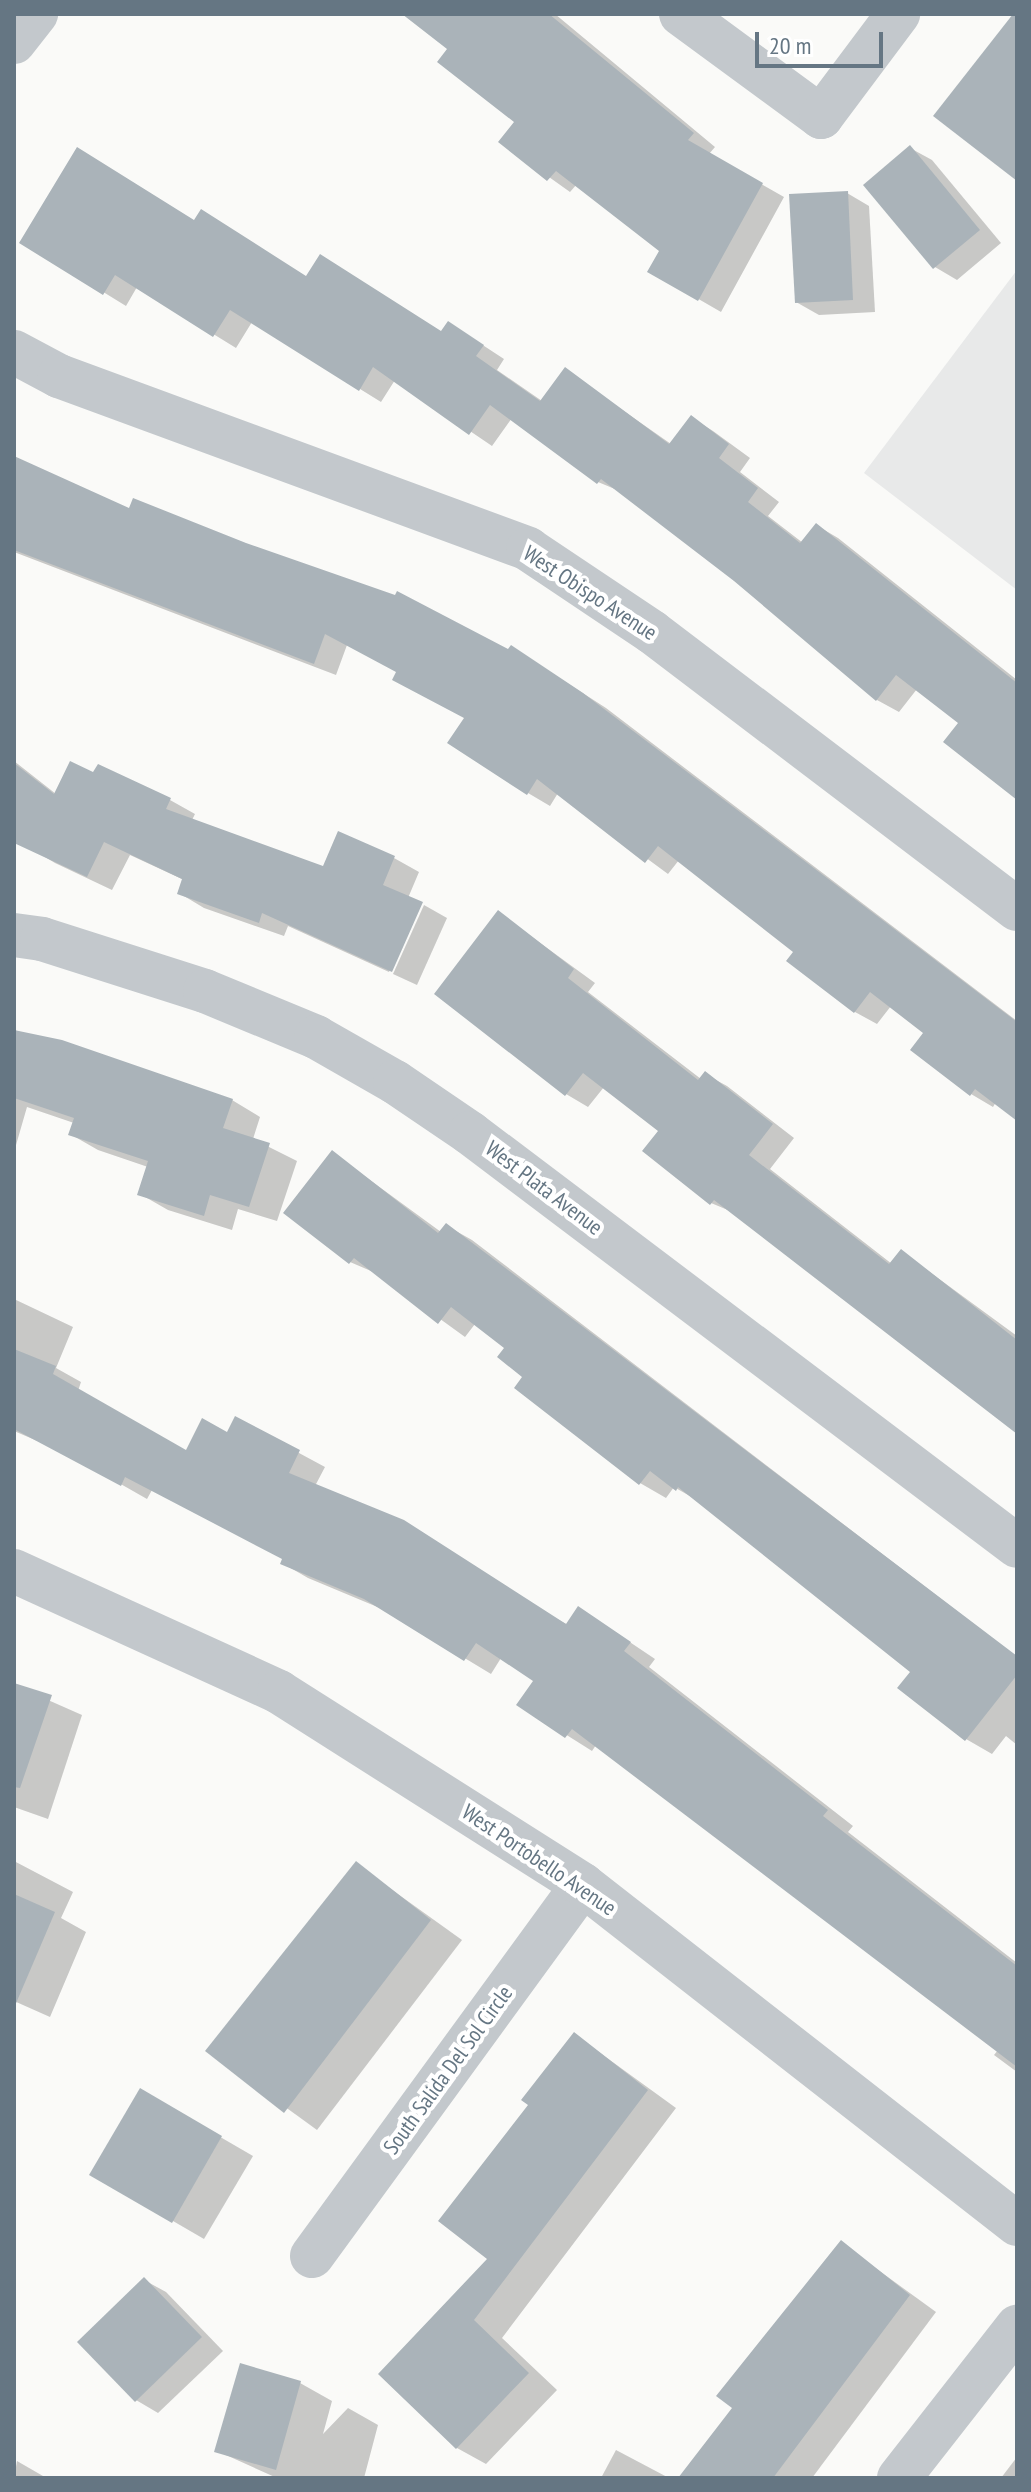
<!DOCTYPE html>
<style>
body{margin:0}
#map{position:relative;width:1031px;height:2492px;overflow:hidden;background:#fafaf8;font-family:"PT Sans Narrow",sans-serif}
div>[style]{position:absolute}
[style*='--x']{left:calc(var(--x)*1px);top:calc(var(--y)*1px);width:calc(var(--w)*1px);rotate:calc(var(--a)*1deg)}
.built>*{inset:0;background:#e8e9e9}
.shadow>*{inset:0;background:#0003}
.building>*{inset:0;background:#aab3b9}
.minor>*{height:44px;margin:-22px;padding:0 22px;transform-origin:22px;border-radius:22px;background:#c3c8cc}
.tertiary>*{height:44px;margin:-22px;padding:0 22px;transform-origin:22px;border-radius:22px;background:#c3c8cc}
span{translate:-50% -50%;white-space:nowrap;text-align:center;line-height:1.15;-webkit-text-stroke:8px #fff;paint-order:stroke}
.street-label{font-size:22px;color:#657683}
.frame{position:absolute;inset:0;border:16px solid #657683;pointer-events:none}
.scale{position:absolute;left:755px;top:32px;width:128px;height:36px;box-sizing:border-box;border:4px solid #657683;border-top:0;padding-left:10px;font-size:24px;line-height:28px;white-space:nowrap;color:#657683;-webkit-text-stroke:6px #fff;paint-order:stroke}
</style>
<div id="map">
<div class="built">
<i style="clip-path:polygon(1017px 270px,1017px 590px,864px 473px)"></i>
</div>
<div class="shadow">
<i style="clip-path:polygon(405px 14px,555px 14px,715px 147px,709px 154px,784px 197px,721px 312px,650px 271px,661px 251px,577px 184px,570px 192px,500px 142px,517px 121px,450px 48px)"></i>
<i style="clip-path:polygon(910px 148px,932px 160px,1001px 243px,957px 280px,935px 267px)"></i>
<i style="clip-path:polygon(847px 193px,869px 206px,875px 312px,819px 315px,796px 302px)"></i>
<i style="clip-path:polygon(195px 222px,308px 278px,442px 333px,449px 323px,504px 359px,497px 370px,542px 401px,565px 370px,671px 444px,692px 418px,713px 431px,750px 458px,740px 472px,779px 502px,768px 516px,803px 543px,816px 525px,838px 538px,1017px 680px,1017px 797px,961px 723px,917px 689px,899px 712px,877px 700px,735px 580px,622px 492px,598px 482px,512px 418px,492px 446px,395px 380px,381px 402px,252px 322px,236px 348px,137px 287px,126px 306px,22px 242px)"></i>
<i style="clip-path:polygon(14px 458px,130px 511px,533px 661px,606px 708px,1017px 1021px,1017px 1119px,996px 1102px,993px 1107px,971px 1094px,926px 1033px,891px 1006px,877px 1024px,855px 1012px,796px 952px,679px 860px,668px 874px,558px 793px,550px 806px,528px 793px,466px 718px,398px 672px,347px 645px,336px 675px,14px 552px)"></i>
<i style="clip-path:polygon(14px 761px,56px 794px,94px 775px,170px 800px,195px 814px,192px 820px,324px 868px,394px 858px,419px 872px,408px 898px,420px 903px,389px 972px,288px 926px,284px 936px,204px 908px,179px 893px,184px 880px,130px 855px,112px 890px,55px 863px,30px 848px,14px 828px)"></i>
<i style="clip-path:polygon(424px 905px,447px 918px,417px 985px,393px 974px)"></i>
<i style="clip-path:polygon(499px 913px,595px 983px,588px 992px,701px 1079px,705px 1074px,727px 1086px,794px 1138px,770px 1169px,892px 1264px,901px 1251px,1017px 1336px,1017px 1430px,735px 1213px,711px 1203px,661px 1131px,604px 1087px,588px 1107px,566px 1094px)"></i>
<i style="clip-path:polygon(14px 1030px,232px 1100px,260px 1117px,253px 1139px,297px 1161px,277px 1221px,238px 1209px,232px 1230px,168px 1210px,140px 1194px,148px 1167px,98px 1150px,70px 1134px,74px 1123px,27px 1107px,14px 1152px)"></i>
<i style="clip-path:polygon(333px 1153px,441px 1232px,447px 1226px,472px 1240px,1017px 1657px,1017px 1745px,1006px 1736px,992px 1754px,966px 1739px,900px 1688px,912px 1671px,702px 1503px,674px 1487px,666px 1498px,640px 1483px,507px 1348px,475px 1324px,465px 1337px,378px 1274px,350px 1262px)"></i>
<i style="clip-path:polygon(14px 1299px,73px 1327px,56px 1368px,81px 1382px,78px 1391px,186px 1453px,228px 1434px,236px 1419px,325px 1467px,315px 1486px,568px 1625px,579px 1608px,655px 1659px,649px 1667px,853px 1826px,848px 1832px,1017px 1963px,1017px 2072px,994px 2055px,998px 2050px,863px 1944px,596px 1745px,592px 1751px,519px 1705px,535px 1681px,501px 1658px,491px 1674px,387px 1611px,308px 1578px,282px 1563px,284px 1559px,152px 1490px,147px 1499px,68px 1454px,14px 1431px)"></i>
<i style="clip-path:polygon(14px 1685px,82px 1715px,48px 1819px,14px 1807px)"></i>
<i style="clip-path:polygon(14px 1861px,73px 1892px,61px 1918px,86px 1932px,50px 2017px,14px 2001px)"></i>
<i style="clip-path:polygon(356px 1864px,462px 1940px,317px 2130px,208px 2051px)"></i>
<i style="clip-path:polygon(574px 2034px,676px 2108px,502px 2338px,557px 2390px,486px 2464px,457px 2448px,380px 2374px,490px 2259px,531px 2105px)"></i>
<i style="clip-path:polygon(141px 2091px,253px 2156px,204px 2239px,92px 2174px)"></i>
<i style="clip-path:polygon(841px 2243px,936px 2312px,812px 2478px,770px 2478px,735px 2408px)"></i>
<i style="clip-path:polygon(144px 2280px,166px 2292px,223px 2351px,158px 2413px,136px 2400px)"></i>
<i style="clip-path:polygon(300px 2383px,332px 2401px,323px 2434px,348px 2408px,378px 2425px,364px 2478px,277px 2478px,217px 2451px)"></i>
<i style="clip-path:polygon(616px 2450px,669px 2478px,601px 2478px)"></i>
<i style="clip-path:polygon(1017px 2457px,1017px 2478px,1001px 2478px)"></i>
<i style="clip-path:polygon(17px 2461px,43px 2476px,46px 2478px,14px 2478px)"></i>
</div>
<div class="building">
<i style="clip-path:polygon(402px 14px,549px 14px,694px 133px,688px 140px,763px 183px,698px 301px,647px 272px,659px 251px,556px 171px,547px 181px,498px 142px,514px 122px,437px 62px,447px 49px)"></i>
<i style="clip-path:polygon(1013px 14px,1017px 14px,1017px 181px,933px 116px)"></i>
<i style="clip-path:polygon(910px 145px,980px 230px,933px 269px,863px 185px)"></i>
<i style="clip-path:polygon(77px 147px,194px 220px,201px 209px,306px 276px,320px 254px,441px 331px,448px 321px,484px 345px,476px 356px,540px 401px,565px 367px,669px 444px,691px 415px,729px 444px,719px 458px,758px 488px,748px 502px,800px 543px,816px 523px,1017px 683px,1017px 800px,943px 742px,958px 723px,896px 675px,876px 701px,734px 581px,601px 479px,597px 484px,490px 405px,469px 435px,373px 367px,359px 391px,230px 310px,213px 337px,115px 275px,103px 295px,19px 243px)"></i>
<i style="clip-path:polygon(848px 191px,853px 300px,795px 303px,789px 194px)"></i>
<i style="clip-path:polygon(14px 456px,129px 508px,133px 498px,246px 543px,395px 595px,397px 591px,508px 649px,511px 645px,583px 693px,1017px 1022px,1017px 1121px,975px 1089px,970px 1096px,910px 1050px,923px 1033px,870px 992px,854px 1013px,786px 961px,793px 952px,658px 846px,645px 863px,537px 779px,527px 795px,447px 743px,464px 718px,392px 680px,396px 672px,325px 634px,314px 664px,14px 550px)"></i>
<i style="clip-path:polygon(70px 761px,93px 772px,98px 764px,171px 798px,166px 809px,323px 866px,338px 831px,395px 856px,383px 885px,423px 902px,392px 972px,262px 913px,259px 923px,177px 894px,182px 879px,104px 842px,87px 877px,14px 843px,14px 763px,54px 794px)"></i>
<i style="clip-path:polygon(498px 910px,574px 969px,568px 978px,698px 1080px,705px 1071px,773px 1124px,749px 1155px,889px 1264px,901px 1249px,1017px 1340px,1017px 1434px,714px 1200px,710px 1205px,642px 1151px,658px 1131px,583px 1073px,565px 1096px,434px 994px)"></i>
<i style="clip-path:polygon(14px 1030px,62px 1040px,233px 1099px,223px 1128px,270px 1143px,249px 1207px,210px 1195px,204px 1216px,137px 1195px,148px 1161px,68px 1135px,74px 1118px,14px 1098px)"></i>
<i style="clip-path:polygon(332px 1150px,438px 1233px,446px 1223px,1017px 1656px,1017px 1675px,965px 1741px,897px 1688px,910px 1672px,678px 1487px,676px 1491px,650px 1471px,639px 1485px,514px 1388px,522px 1377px,497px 1357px,504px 1348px,451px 1307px,438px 1324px,354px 1258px,349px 1264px,283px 1213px)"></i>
<i style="clip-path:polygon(14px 1349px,56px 1366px,53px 1374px,186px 1450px,202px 1418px,227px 1432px,235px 1416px,300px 1450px,289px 1473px,404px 1520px,566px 1624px,578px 1606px,631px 1642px,624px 1651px,828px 1810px,823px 1816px,1017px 1966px,1017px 2067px,572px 1729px,565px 1738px,516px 1705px,533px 1681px,476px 1643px,464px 1661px,364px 1599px,280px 1564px,282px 1559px,125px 1477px,121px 1486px,14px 1429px)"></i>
<i style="clip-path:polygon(14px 1683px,52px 1695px,20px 1788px,14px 1787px)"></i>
<i style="clip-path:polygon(356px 1861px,431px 1920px,284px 2113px,205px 2051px)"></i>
<i style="clip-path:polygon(14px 1894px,55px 1912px,14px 2008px)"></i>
<i style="clip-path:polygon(574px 2032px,648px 2090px,474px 2320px,529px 2373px,456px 2449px,378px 2374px,487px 2259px,438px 2221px,528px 2105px,521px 2100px)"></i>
<i style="clip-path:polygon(140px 2088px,222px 2136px,172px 2223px,89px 2175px)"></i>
<i style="clip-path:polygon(841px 2240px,910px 2295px,773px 2478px,678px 2478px,732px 2408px,716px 2396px)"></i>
<i style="clip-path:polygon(144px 2277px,202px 2337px,135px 2402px,77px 2342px)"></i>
<i style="clip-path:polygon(240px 2363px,301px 2381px,276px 2470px,214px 2452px)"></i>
</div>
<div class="minor">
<i style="--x:681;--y:14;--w:174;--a:36.3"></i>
<i style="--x:821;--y:117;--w:129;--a:-53.2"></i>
<i style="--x:14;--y:352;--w:51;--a:28.1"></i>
<i style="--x:59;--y:376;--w:500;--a:20.2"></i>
<i style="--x:528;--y:549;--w:149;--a:33.8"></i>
<i style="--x:652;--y:632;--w:458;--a:37.2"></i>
<i style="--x:14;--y:935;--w:28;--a:8"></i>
<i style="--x:42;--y:939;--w:171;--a:17.7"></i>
<i style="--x:205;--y:991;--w:120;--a:22.5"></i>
<i style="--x:316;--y:1037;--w:91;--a:29.7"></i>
<i style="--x:395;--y:1082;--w:91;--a:34.2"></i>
<i style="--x:470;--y:1133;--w:685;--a:37.05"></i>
<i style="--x:312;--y:2256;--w:459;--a:-53.9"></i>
<i style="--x:899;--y:2478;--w:192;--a:-52"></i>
</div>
<div class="tertiary">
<i style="--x:14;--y:42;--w:36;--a:-52"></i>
<i style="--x:14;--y:1571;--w:291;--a:24.5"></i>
<i style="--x:279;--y:1692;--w:360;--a:32.4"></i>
<i style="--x:583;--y:1885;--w:551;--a:37.99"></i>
</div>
<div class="street-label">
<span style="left:590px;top:593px;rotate:33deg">West Obispo Avenue</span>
<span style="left:544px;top:1188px;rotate:37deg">West Plata Avenue</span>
<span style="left:539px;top:1860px;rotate:34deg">West Portobello Avenue</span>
<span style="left:448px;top:2070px;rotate:-54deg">South Salida Del Sol Circle</span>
</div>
<div class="frame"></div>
<div class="scale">20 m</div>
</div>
